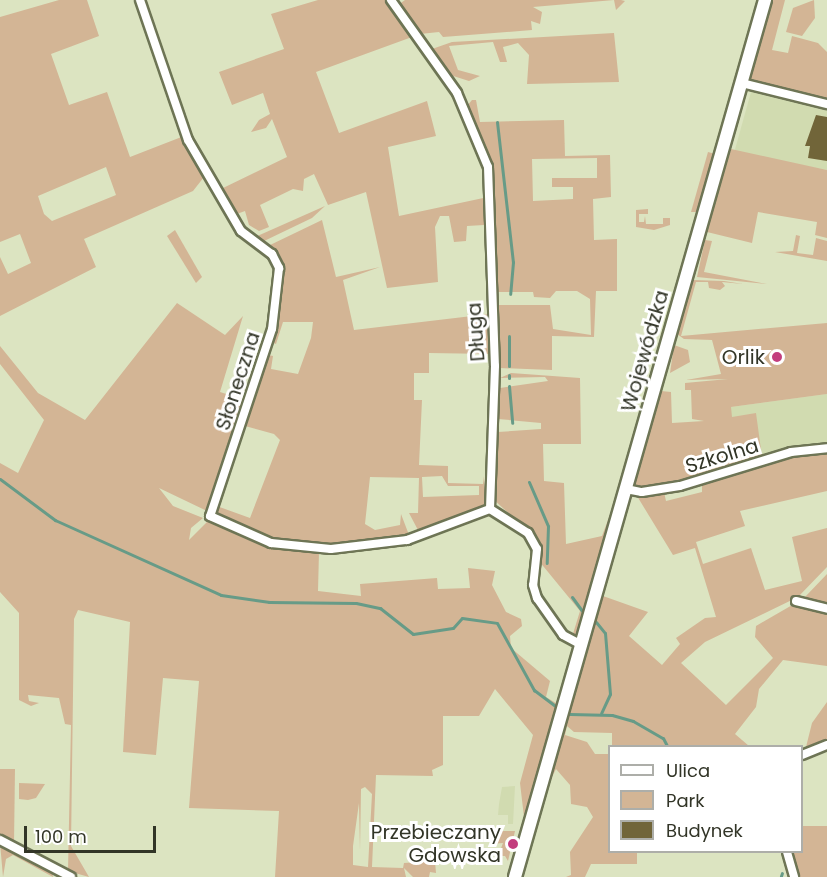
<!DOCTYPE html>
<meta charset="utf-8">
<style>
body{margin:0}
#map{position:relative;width:827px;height:877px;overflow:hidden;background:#dce4c1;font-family:Poppins,sans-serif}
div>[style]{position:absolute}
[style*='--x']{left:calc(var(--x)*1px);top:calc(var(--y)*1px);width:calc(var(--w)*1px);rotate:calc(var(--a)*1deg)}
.built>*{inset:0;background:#d1dbb0}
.green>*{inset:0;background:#d3b595}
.stream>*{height:3px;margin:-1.5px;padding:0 1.5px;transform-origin:1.5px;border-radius:1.5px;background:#679b87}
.building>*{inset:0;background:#716539}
.roads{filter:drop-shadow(2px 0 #6e7555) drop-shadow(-2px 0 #6e7555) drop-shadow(0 2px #6e7555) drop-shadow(0 -2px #6e7555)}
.street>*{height:8px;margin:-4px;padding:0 4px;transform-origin:4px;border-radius:4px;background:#fff}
.secondary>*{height:12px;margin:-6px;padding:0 6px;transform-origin:6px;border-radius:6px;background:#fff}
.dots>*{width:16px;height:16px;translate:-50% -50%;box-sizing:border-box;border:3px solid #fff;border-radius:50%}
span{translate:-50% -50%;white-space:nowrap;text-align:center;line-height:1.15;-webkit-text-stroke:6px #fff;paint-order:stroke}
.street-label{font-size:20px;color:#323527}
.poi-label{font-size:20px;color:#323527}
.right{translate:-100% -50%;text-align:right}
.legend{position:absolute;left:608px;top:745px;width:195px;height:108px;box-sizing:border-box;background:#fff;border:2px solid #adaea9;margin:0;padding:8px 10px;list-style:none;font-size:18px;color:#323527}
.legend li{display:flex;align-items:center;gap:12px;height:30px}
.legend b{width:30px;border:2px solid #adaea9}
.scale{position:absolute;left:24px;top:826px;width:132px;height:27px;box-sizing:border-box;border:3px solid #323527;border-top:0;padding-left:8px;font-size:18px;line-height:21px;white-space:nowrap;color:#323527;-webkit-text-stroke:4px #fff;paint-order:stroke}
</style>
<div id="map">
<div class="built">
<i style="clip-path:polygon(751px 92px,827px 108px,827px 170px,734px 153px)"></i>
<i style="clip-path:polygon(827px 394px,827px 442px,758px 459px,709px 443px,702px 411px)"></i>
<i style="clip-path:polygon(515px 786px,513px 824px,508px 824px,508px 815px,498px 815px,499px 804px,502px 787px)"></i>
</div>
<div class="green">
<i style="clip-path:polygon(evenodd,59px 0,87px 0,99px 36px,51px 54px,69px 105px,107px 92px,130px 157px,184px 136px,204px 177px,193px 191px,84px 239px,96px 267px,0 316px,0 257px,8px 274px,31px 263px,20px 234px,0 242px,0 17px,59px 0,106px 167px,116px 195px,52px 221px,44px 214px,38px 196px,106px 167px)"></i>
<i style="clip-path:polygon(318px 0,387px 0,412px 37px,316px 72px,339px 133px,427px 101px,436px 136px,388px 147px,399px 216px,488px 197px,485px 249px,484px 225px,467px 226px,466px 241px,454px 242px,449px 216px,440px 216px,435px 227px,438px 282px,387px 288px,366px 192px,328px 205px,314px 174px,304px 179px,303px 191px,293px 189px,260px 205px,269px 227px,259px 231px,249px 225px,245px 211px,234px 215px,221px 189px,287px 157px,272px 119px,266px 128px,251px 132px,259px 120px,270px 114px,263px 93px,232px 105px,219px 72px,284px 49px,271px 14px)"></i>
<i style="clip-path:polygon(405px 0,621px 0,625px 1px,616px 10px,614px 0,533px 7px,542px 12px,540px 24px,531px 21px,532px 30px,443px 37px,439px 32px,420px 34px,398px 5px)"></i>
<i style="clip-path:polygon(773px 0,785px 0,772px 50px,788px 53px,792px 36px,818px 43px,827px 52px,827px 102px,750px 80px)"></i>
<i style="clip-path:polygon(814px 0,815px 18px,802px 36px,786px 32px,793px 8px)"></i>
<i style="clip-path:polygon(614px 33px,619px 82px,527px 84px,529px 55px,518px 43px,503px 47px,507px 62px,500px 62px,493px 42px,449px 46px,458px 70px,480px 76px,469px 81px,447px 74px,432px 49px,452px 42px)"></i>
<i style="clip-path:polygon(evenodd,472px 100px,476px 100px,480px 122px,564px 120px,565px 156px,610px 155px,611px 197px,593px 199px,594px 240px,617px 239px,617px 291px,596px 291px,594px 337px,552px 336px,552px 370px,500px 368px,495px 305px,550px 305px,553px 329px,591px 335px,590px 299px,577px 291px,556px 291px,550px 298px,534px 297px,533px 292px,495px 292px,488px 158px,467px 106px,472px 100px,597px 158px,597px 178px,552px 178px,552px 187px,573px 187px,573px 199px,533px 201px,532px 159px,597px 158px)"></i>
<i style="clip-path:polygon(731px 149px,827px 170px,827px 238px,815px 235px,817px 222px,758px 212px,752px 243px,707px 232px)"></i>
<i style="clip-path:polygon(708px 152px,715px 154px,699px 212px,691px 212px)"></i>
<i style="clip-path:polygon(325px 206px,312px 218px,262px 242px,253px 238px)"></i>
<i style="clip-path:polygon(648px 209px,648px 214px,639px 214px,639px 222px,644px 222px,645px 216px,646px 224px,663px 224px,663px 218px,670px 218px,670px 225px,654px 230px,636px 227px,636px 210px)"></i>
<i style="clip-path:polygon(evenodd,322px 220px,336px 277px,380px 267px,343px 280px,354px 330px,489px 314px,491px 354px,429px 353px,429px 373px,414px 373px,414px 400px,422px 400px,419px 465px,448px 466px,448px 483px,483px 484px,484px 476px,486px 509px,419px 532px,409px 513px,418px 513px,419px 478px,370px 477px,365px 524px,375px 530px,400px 525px,401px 514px,409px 535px,315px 547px,275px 541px,214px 512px,214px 505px,250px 518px,280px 440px,274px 434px,245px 426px,268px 355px,273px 356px,271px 369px,298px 374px,311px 338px,313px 322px,283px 322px,276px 344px,271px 342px,282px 276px,268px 246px,322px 220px,442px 476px,448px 486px,479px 486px,479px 495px,423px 497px,422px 477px,442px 476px)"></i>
<i style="clip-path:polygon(175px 230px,202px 277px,196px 283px,167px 236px)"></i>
<i style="clip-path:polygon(796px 235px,800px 236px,797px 253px,813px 255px,816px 238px,827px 241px,827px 261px,775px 252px,793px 251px)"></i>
<i style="clip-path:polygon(705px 240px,712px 241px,704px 272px,767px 284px,697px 277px)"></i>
<i style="clip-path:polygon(693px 280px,724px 281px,743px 284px,722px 282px,725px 286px,720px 290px,709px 288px,708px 282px,696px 282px,681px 336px,827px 323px,827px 394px,731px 407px,732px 417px,756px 413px,762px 457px,650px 489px,633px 487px,661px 391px,671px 392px,672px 423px,704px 421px,692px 419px,691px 390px,685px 390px,685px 383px,728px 379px,686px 380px,721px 374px,712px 340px,684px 339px,677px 334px)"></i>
<i style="clip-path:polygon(evenodd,177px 303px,225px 335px,243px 316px,220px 392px,245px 400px,207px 511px,159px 488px,173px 506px,203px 518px,191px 528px,189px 540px,209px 520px,261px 542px,319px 552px,318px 591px,361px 596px,360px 584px,437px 578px,438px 589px,470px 588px,468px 568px,495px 571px,492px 585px,506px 612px,521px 619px,522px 626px,510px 636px,511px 648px,550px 681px,546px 697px,559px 705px,524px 817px,520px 783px,533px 735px,495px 689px,479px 716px,443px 716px,443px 765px,432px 770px,433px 776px,376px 775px,372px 867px,403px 868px,404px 863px,435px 861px,436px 873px,430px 872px,429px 877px,413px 877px,404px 868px,406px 877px,275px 877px,279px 811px,189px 808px,199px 681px,163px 678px,156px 755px,123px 752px,130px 622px,78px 610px,74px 619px,71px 846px,89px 877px,68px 871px,71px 725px,65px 724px,59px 698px,28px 695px,29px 701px,39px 703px,31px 706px,19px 700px,19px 613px,0 592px,0 463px,18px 473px,44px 420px,0 364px,0 346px,38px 393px,85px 420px,177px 303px,365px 787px,372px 794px,368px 867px,353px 865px,353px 846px,359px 803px,360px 851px,361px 789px,365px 787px)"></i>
<i style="clip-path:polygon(674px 345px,688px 350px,690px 362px,670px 373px)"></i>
<i style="clip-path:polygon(511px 373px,580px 378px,581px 444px,543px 444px,544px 481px,564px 483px,566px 544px,602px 536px,620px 488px,576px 639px,572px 637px,580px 611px,539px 561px,529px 532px,492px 498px,498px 432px,541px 429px,541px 423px,498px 419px,500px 388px,548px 381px,545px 377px,500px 378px)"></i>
<i style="clip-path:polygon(827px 451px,827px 491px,740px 511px,745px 526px,696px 542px,703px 564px,751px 548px,765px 590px,802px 581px,792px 537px,827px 528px,827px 567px,798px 597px,705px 642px,681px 663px,726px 705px,773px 658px,755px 637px,756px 626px,794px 604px,827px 612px,827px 666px,783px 660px,759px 689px,756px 707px,735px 734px,749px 746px,612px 746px,612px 733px,574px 732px,567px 726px,565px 735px,587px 742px,595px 754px,609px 754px,610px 852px,701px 852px,637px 852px,637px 864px,591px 864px,585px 877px,566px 877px,571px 875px,570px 852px,593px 817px,587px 807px,571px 804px,570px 785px,556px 769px,547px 787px,603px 596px,648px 612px,629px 636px,662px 665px,680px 644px,676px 638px,705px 618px,716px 617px,695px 548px,673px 555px,637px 496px,664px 492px,666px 501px,702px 492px,702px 484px,790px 455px)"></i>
<i style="clip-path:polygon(827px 574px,827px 605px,803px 599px,805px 597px)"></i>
<i style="clip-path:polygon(827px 702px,827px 743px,805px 751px,812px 723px)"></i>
<i style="clip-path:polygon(0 769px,15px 769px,14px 843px,0 836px)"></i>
<i style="clip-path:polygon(19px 783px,45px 784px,36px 798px,28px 800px,19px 799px)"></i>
<i style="clip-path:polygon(802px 826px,827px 826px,827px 877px,797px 877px,790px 852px,802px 852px)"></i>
<i style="clip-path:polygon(487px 831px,515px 831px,508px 861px,505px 856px,498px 856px,503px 843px,491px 844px)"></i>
<i style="clip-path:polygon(0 843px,52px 871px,53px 877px,13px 855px,6px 859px,3px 877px)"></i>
</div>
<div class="stream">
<i style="--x:497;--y:122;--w:141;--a:83.5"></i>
<i style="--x:513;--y:262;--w:32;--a:95"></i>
<i style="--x:509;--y:336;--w:30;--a:90"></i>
<i style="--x:509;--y:375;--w:3;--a:90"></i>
<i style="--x:509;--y:386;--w:37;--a:85"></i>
<i style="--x:0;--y:479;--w:69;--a:36.7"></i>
<i style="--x:55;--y:520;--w:182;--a:24.3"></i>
<i style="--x:221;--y:595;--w:49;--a:8.3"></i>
<i style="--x:269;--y:602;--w:87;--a:0.7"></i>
<i style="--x:356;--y:603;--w:25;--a:12"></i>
<i style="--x:380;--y:608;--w:42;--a:38.2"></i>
<i style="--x:413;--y:634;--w:40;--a:-8.5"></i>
<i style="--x:453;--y:628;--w:13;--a:-48"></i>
<i style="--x:462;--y:618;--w:35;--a:8"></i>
<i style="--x:497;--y:623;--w:77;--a:61.1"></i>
<i style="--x:534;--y:690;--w:30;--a:37"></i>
<i style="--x:529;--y:482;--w:48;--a:66.6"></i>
<i style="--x:548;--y:526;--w:37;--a:92"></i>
<i style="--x:572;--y:597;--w:17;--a:54"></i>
<i style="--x:596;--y:622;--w:14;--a:51"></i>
<i style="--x:605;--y:633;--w:61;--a:85.3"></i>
<i style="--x:610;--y:694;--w:21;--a:115"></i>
<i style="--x:570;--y:714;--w:42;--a:1.4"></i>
<i style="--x:612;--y:715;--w:22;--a:16"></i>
<i style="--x:633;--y:721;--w:34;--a:30"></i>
<i style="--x:663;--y:738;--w:9;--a:63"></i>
<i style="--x:781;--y:876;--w:3;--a:-72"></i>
</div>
<div class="building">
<i style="clip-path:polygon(816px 115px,827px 117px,827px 161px,808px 158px,810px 146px,805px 146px)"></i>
</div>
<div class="roads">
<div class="street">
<i style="--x:140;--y:0;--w:148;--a:71.1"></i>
<i style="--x:188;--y:140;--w:105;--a:59.8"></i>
<i style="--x:241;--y:231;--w:39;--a:37"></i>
<i style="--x:272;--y:254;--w:16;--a:63"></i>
<i style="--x:279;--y:268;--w:61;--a:96.5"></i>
<i style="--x:272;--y:329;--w:197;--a:108.3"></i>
<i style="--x:210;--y:516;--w:67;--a:23.9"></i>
<i style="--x:271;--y:543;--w:60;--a:5.7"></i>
<i style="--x:331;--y:549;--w:77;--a:-6.8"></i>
<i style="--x:407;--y:540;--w:89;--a:-20.5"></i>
<i style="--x:391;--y:0;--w:114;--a:54.6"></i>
<i style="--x:457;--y:93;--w:80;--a:67.3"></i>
<i style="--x:488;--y:167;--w:199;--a:88"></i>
<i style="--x:495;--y:366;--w:143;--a:92"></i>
<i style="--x:742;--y:83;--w:88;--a:13.9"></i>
<i style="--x:626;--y:489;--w:16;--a:11"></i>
<i style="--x:642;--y:492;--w:38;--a:-9"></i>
<i style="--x:680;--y:486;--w:116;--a:-17"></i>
<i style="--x:791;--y:452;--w:36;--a:-6"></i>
<i style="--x:490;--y:509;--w:45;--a:32.3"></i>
<i style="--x:528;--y:533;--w:18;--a:61"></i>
<i style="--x:537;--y:549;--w:36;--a:96"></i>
<i style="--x:533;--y:585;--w:14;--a:73"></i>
<i style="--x:537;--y:598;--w:45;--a:54.9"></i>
<i style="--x:563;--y:635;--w:21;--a:28"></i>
<i style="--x:796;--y:601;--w:32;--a:14"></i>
<i style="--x:802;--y:755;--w:27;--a:-22"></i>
<i style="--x:0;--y:840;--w:80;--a:27.5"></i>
<i style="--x:787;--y:852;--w:26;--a:74"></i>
</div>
<div class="secondary">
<i style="--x:515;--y:877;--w:912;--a:-74.09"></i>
</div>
</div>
<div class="dots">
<i style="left:777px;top:357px;background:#c33d7d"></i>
<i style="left:513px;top:844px;background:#c33d7d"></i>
</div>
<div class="street-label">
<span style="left:476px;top:332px;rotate:-94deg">Długa</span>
<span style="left:645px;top:351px;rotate:-74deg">Wojewódzka</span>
<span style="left:238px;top:381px;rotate:-72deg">Słoneczna</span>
<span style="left:722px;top:456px;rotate:-17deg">Szkolna</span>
</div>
<div class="poi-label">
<span class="right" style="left:765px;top:357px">Orlik</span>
<span class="right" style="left:501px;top:844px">Przebieczany<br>Gdowska</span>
</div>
<ul class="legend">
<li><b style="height:8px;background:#fff"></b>Ulica</li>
<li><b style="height:16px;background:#d3b595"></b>Park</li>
<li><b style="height:16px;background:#716539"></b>Budynek</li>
</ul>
<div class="scale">100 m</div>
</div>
